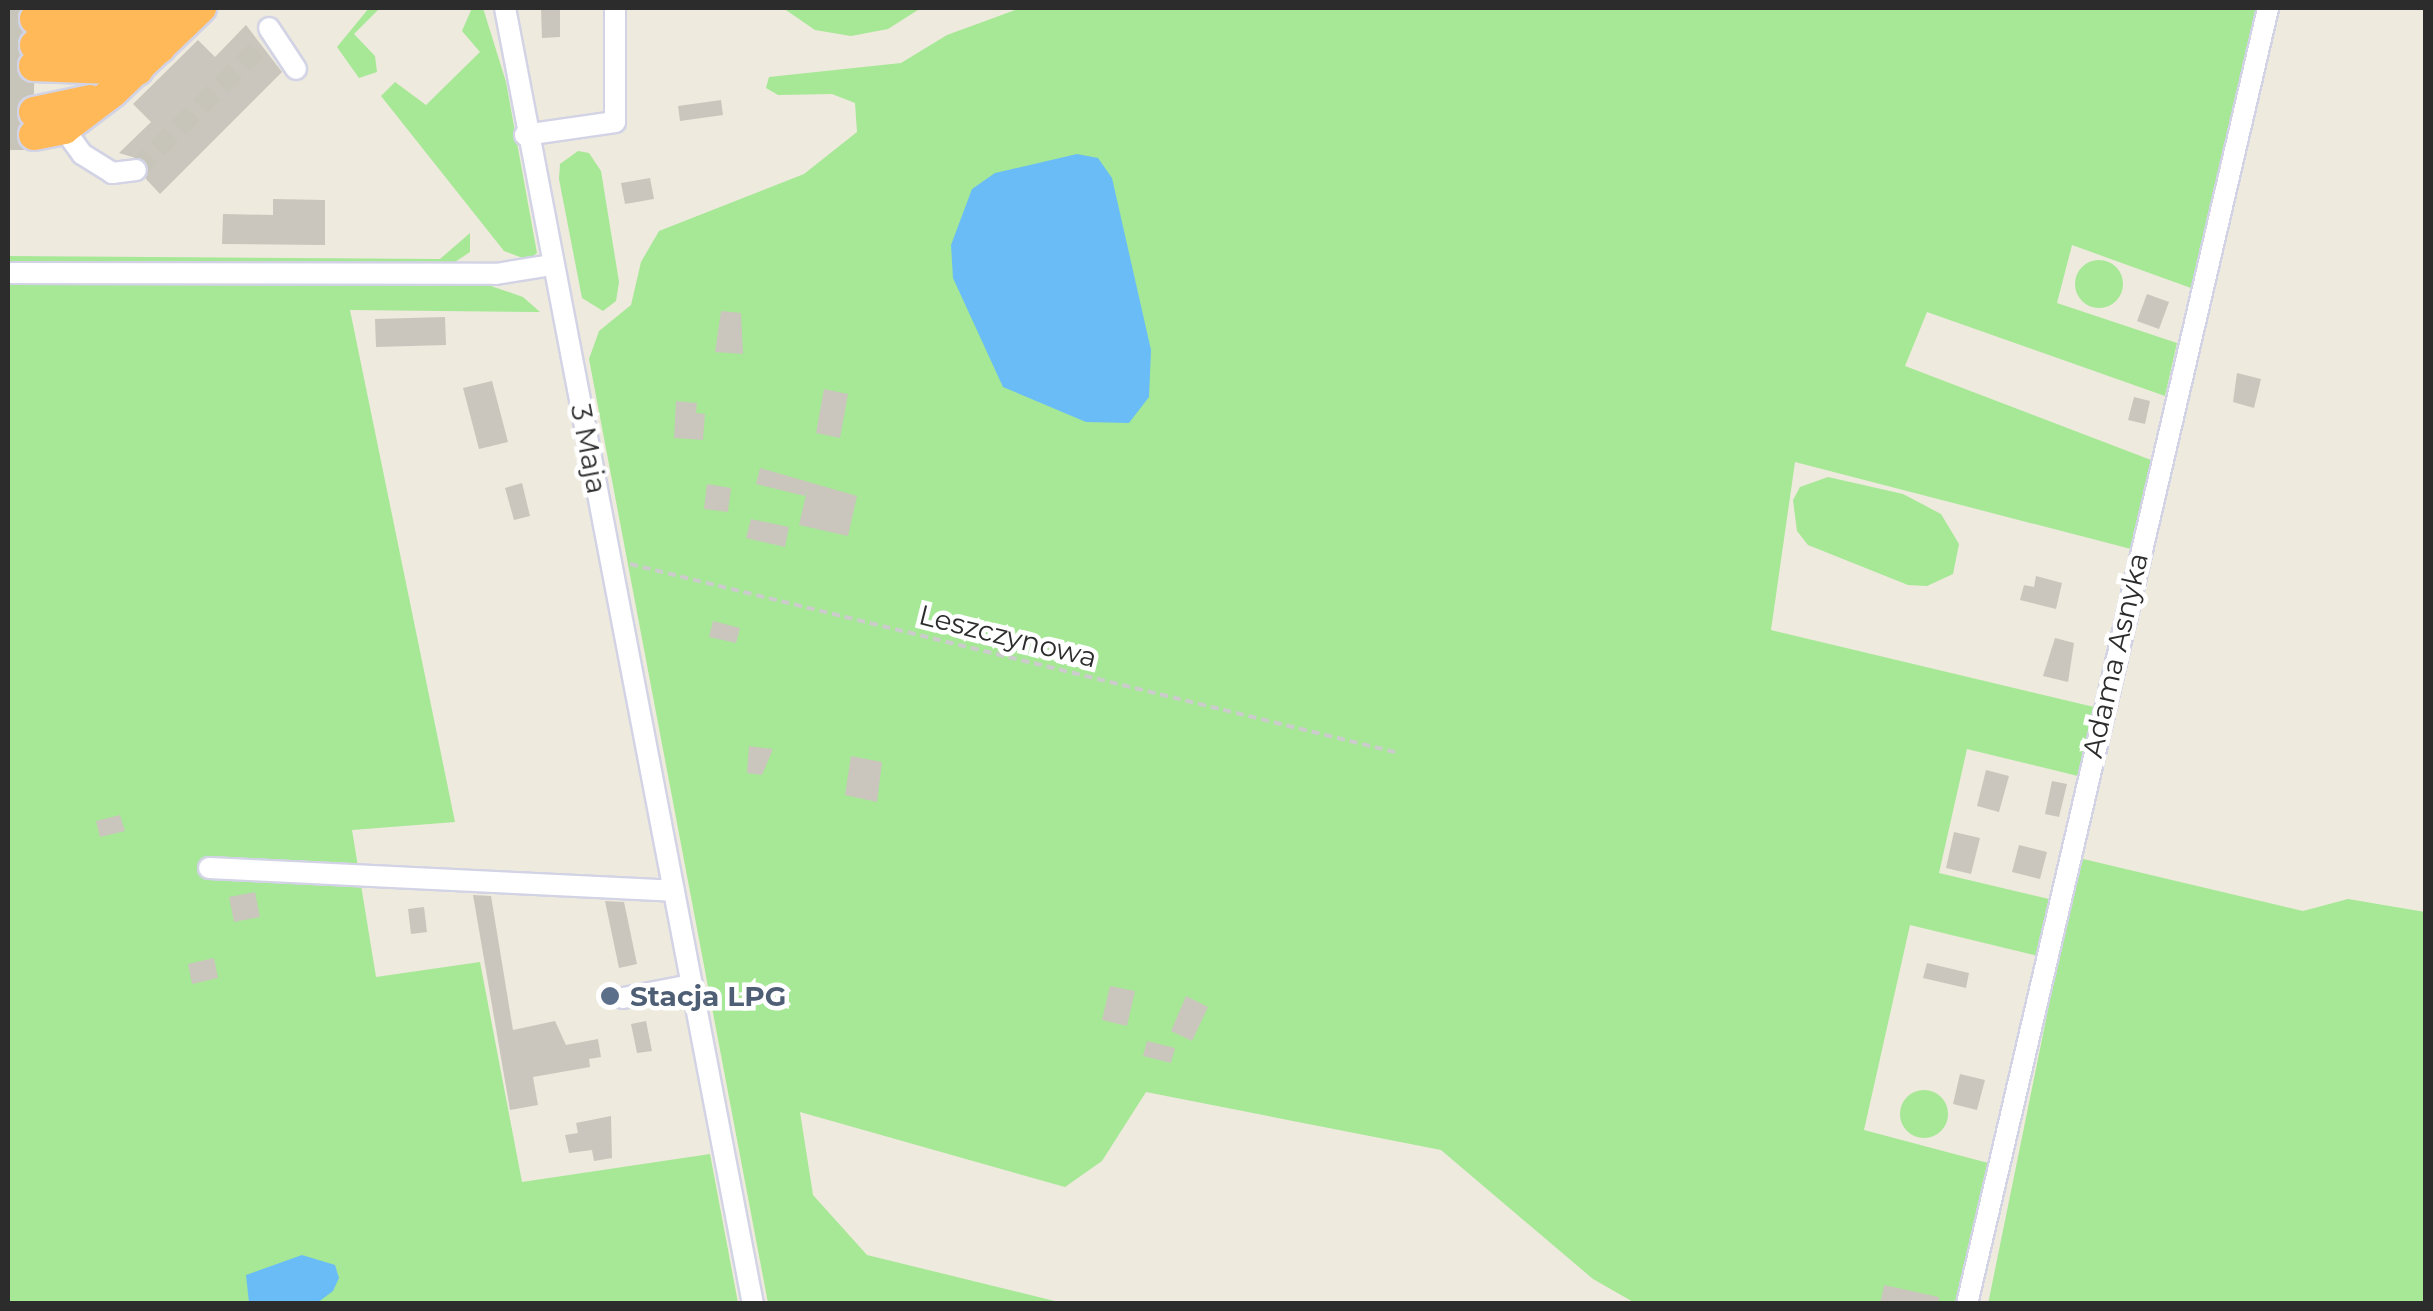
<!DOCTYPE html>
<style>
body{margin:0}
#map{position:relative;width:2433px;height:1311px;overflow:hidden;background:#eeeadd;font-family:Montserrat,sans-serif}
div>[style]{position:absolute}
[style*='--x']{left:calc(var(--x)*1px);top:calc(var(--y)*1px);width:calc(var(--w)*1px);rotate:calc(var(--a)*1deg)}
.green>*{inset:0;background:#a6e896}
.round{border-radius:50%}
.water>*{inset:0;background:#6abcf7}
.building>*{inset:0;background:#cac6bd}
.minor-tunnel>*{height:20px;margin-top:-10px;transform-origin:0;background:repeating-linear-gradient(90deg,#c7c4ba 0 20px,transparent 0 30px)}
.highway-tunnel>*{height:30px;margin-top:-15px;transform-origin:0;background:repeating-linear-gradient(90deg,#c7c4ba 0 30px,transparent 0 45px)}
.path>*{height:4px;margin-top:-2px;transform-origin:0;background:repeating-linear-gradient(90deg,#ccc 0 8px,transparent 0 13px)}
.roads{filter:drop-shadow(2px 0 #d2d3e5) drop-shadow(-2px 0 #d2d3e5) drop-shadow(0 2px #d2d3e5) drop-shadow(0 -2px #d2d3e5)}
.minor>*{height:20px;margin:-10px;padding:0 10px;transform-origin:10px;border-radius:10px;background:#fff}
.highway>*{height:30px;margin:-15px;padding:0 15px;transform-origin:15px;border-radius:15px;background:#ffb958}
.dots>*{width:28px;height:28px;translate:-50% -50%;box-sizing:border-box;border:5px solid #fff;border-radius:50%}
span{translate:-50% -50%;white-space:nowrap;text-align:center;line-height:1.15;-webkit-text-stroke:9px #fff;paint-order:stroke}
.street-label{font-size:28px;color:#2c2c2c}
.service-label{font-size:28px;color:#4e5e75;font-weight:700}
.left{translate:0 -50%;text-align:left}
.frame{position:absolute;inset:0;border:10px solid #2c2c2c;pointer-events:none}
</style>
<div id="map">
<div class="green">
<i style="clip-path:polygon(369px 8px,380px 8px,354px 34px,375px 56px,377px 72px,359px 78px,337px 47px)"></i>
<i style="clip-path:polygon(472px 8px,483px 8px,506px 82px,537px 253px,528px 260px,504px 251px,381px 96px,395px 82px,426px 105px,480px 52px,462px 31px)"></i>
<i style="clip-path:polygon(783px 8px,921px 8px,888px 29px,851px 36px,815px 30px)"></i>
<i style="clip-path:polygon(2257px 8px,2191px 288px,2072px 245px,2057px 303px,2177px 343px,2165px 396px,1927px 312px,1905px 366px,2151px 460px,2131px 549px,1795px 462px,1771px 630px,2094px 707px,2078px 776px,1967px 749px,1939px 873px,2049px 899px,2038px 956px,1910px 925px,1864px 1130px,1992px 1164px,1962px 1303px,1635px 1303px,1593px 1279px,1441px 1150px,1146px 1092px,1102px 1161px,1065px 1187px,800px 1112px,813px 1195px,867px 1255px,1063px 1303px,768px 1303px,589px 359px,599px 331px,631px 305px,641px 262px,659px 231px,804px 174px,857px 132px,855px 103px,832px 94px,778px 95px,766px 88px,769px 77px,901px 63px,947px 35px,1018px 9px)"></i>
<i style="clip-path:polygon(578px 151px,589px 153px,601px 171px,619px 282px,616px 301px,603px 311px,582px 298px,559px 179px,560px 164px)"></i>
<i style="clip-path:polygon(470px 233px,470px 252px,449px 266px,8px 263px,8px 256px,440px 259px)"></i>
<i class="round" style="left:2075px;top:260px;width:48px;height:48px"></i>
<i style="clip-path:polygon(8px 277px,488px 285px,523px 297px,540px 312px,350px 310px,455px 822px,352px 830px,376px 977px,480px 962px,522px 1182px,710px 1154px,738px 1303px,8px 1303px)"></i>
<i style="clip-path:polygon(1828px 477px,1903px 494px,1941px 514px,1959px 544px,1953px 574px,1927px 586px,1908px 585px,1808px 545px,1797px 531px,1793px 500px,1800px 487px)"></i>
<i style="clip-path:polygon(2079px 858px,2303px 911px,2348px 899px,2425px 912px,2425px 1303px,1988px 1304px)"></i>
<i class="round" style="left:1900px;top:1090px;width:48px;height:48px"></i>
</div>
<div class="water">
<i style="clip-path:polygon(1077px 154px,1098px 158px,1112px 178px,1151px 350px,1149px 397px,1129px 423px,1086px 422px,1003px 387px,953px 278px,951px 245px,972px 189px,995px 173px)"></i>
<i style="clip-path:polygon(302px 1255px,335px 1265px,339px 1278px,333px 1291px,317px 1303px,249px 1303px,246px 1275px)"></i>
</div>
<div class="building">
<i style="clip-path:polygon(8px 8px,21px 8px,17px 74px,34px 85px,34px 93px,16px 107px,18px 144px,8px 144px)"></i>
<i style="clip-path:polygon(541px 8px,560px 8px,560px 37px,542px 38px)"></i>
<i style="clip-path:polygon(246px 25px,282px 72px,160px 194px,146px 179px,146px 161px,119px 153px,151px 122px,133px 104px,198px 40px,215px 57px)"></i>
<i style="clip-path:polygon(721px 100px,723px 115px,680px 121px,678px 106px)"></i>
<i style="clip-path:polygon(650px 178px,654px 199px,625px 204px,621px 183px)"></i>
<i style="clip-path:polygon(273px 199px,325px 200px,325px 245px,222px 244px,223px 214px,273px 215px)"></i>
<i style="clip-path:polygon(2147px 294px,2169px 302px,2159px 329px,2137px 321px)"></i>
<i style="clip-path:polygon(721px 311px,741px 313px,743px 354px,715px 352px)"></i>
<i style="clip-path:polygon(445px 317px,446px 345px,376px 347px,375px 319px)"></i>
<i style="clip-path:polygon(2237px 373px,2261px 379px,2254px 408px,2233px 402px)"></i>
<i style="clip-path:polygon(492px 381px,508px 442px,479px 449px,463px 388px)"></i>
<i style="clip-path:polygon(824px 389px,848px 394px,840px 438px,816px 433px)"></i>
<i style="clip-path:polygon(2134px 397px,2150px 401px,2145px 424px,2128px 420px)"></i>
<i style="clip-path:polygon(676px 401px,697px 403px,696px 413px,705px 414px,703px 440px,674px 438px)"></i>
<i style="clip-path:polygon(760px 468px,857px 496px,848px 536px,799px 525px,808px 486px,805px 496px,756px 484px)"></i>
<i style="clip-path:polygon(522px 483px,530px 516px,514px 520px,505px 488px)"></i>
<i style="clip-path:polygon(707px 484px,731px 488px,728px 512px,704px 509px)"></i>
<i style="clip-path:polygon(751px 519px,789px 527px,785px 547px,746px 538px)"></i>
<i style="clip-path:polygon(2036px 576px,2062px 583px,2056px 609px,2020px 600px,2024px 585px,2034px 587px)"></i>
<i style="clip-path:polygon(713px 621px,740px 628px,736px 643px,709px 637px)"></i>
<i style="clip-path:polygon(2055px 638px,2074px 643px,2068px 682px,2043px 676px)"></i>
<i style="clip-path:polygon(749px 746px,773px 749px,762px 775px,747px 773px)"></i>
<i style="clip-path:polygon(851px 756px,882px 762px,877px 802px,845px 795px)"></i>
<i style="clip-path:polygon(1986px 770px,2009px 776px,1999px 812px,1977px 806px)"></i>
<i style="clip-path:polygon(2052px 781px,2067px 784px,2059px 817px,2045px 814px)"></i>
<i style="clip-path:polygon(120px 815px,125px 831px,100px 837px,96px 821px)"></i>
<i style="clip-path:polygon(1954px 832px,1980px 838px,1971px 874px,1946px 868px)"></i>
<i style="clip-path:polygon(2019px 845px,2047px 852px,2040px 879px,2012px 872px)"></i>
<i style="clip-path:polygon(255px 892px,260px 917px,234px 922px,229px 897px)"></i>
<i style="clip-path:polygon(473px 895px,491px 896px,513px 1030px,555px 1021px,566px 1045px,598px 1039px,601px 1057px,589px 1059px,590px 1067px,533px 1077px,538px 1105px,510px 1110px)"></i>
<i style="clip-path:polygon(605px 901px,624px 902px,637px 964px,619px 968px)"></i>
<i style="clip-path:polygon(424px 907px,427px 932px,411px 934px,408px 909px)"></i>
<i style="clip-path:polygon(214px 958px,218px 978px,192px 984px,188px 964px)"></i>
<i style="clip-path:polygon(1927px 963px,1969px 973px,1966px 988px,1923px 978px)"></i>
<i style="clip-path:polygon(1110px 986px,1135px 991px,1127px 1026px,1102px 1020px)"></i>
<i style="clip-path:polygon(1186px 996px,1208px 1007px,1192px 1041px,1171px 1031px)"></i>
<i style="clip-path:polygon(646px 1021px,652px 1051px,637px 1053px,631px 1024px)"></i>
<i style="clip-path:polygon(1147px 1041px,1175px 1048px,1171px 1063px,1143px 1056px)"></i>
<i style="clip-path:polygon(1960px 1074px,1985px 1080px,1977px 1110px,1953px 1104px)"></i>
<i style="clip-path:polygon(611px 1116px,612px 1158px,594px 1161px,592px 1150px,569px 1153px,565px 1135px,578px 1133px,576px 1123px)"></i>
<i style="clip-path:polygon(1884px 1285px,1939px 1297px,1939px 1304px,1880px 1304px)"></i>
</div>
<div class="minor-tunnel">
<i style="--x:136;--y:170;--w:180;--a:-44.8"></i>
</div>
<div class="highway-tunnel">
<i style="--x:8;--y:18;--w:27;--a:2"></i>
<i style="--x:8;--y:44;--w:27;--a:2"></i>
<i style="--x:8;--y:66;--w:26;--a:0"></i>
<i style="--x:8;--y:89;--w:26;--a:2"></i>
<i style="--x:8;--y:111;--w:26;--a:2"></i>
<i style="--x:8;--y:135;--w:26;--a:0"></i>
</div>
<div class="path">
<i style="--x:630;--y:564;--w:788;--a:13.81"></i>
</div>
<div class="roads">
<div class="minor">
<i style="--x:505;--y:8;--w:1320;--a:79.17"></i>
<i style="--x:269;--y:28;--w:49;--a:56.6"></i>
<i style="--x:64;--y:129;--w:31;--a:54"></i>
<i style="--x:82;--y:154;--w:36;--a:32"></i>
<i style="--x:112;--y:173;--w:24;--a:-7"></i>
<i style="--x:525;--y:135;--w:91;--a:-8.2"></i>
<i style="--x:615;--y:122;--w:114;--a:-90"></i>
<i style="--x:8;--y:273;--w:488;--a:0.1"></i>
<i style="--x:496;--y:274;--w:57;--a:-9.1"></i>
<i style="--x:209;--y:868;--w:465;--a:2.8"></i>
<i style="--x:623;--y:998;--w:69;--a:-10.8"></i>
<i style="--x:1967;--y:1304;--w:1330;--a:-76.92"></i>
</div>
<div class="highway">
<i style="--x:35;--y:19;--w:150;--a:1.5"></i>
<i style="--x:35;--y:45;--w:125;--a:1.4"></i>
<i style="--x:34;--y:66;--w:104;--a:2.2"></i>
<i style="--x:34;--y:112;--w:57;--a:-12.1"></i>
<i style="--x:34;--y:135;--w:31;--a:-11"></i>
<i style="--x:64;--y:129;--w:61;--a:-37.1"></i>
<i style="--x:113;--y:92;--w:122;--a:-43.7"></i>
</div>
</div>
<div class="dots">
<i style="left:610px;top:996px;background:#5c6f8a"></i>
</div>
<div class="street-label">
<span style="left:589px;top:449px;rotate:79deg">3 Maja</span>
<span style="left:1008px;top:636px;rotate:14deg">Leszczynowa</span>
<span style="left:2115px;top:655px;rotate:-77deg">Adama Asnyka</span>
</div>
<div class="service-label">
<span class="left" style="left:630px;top:996px">Stacja LPG</span>
</div>
<div class="frame"></div>
</div>
